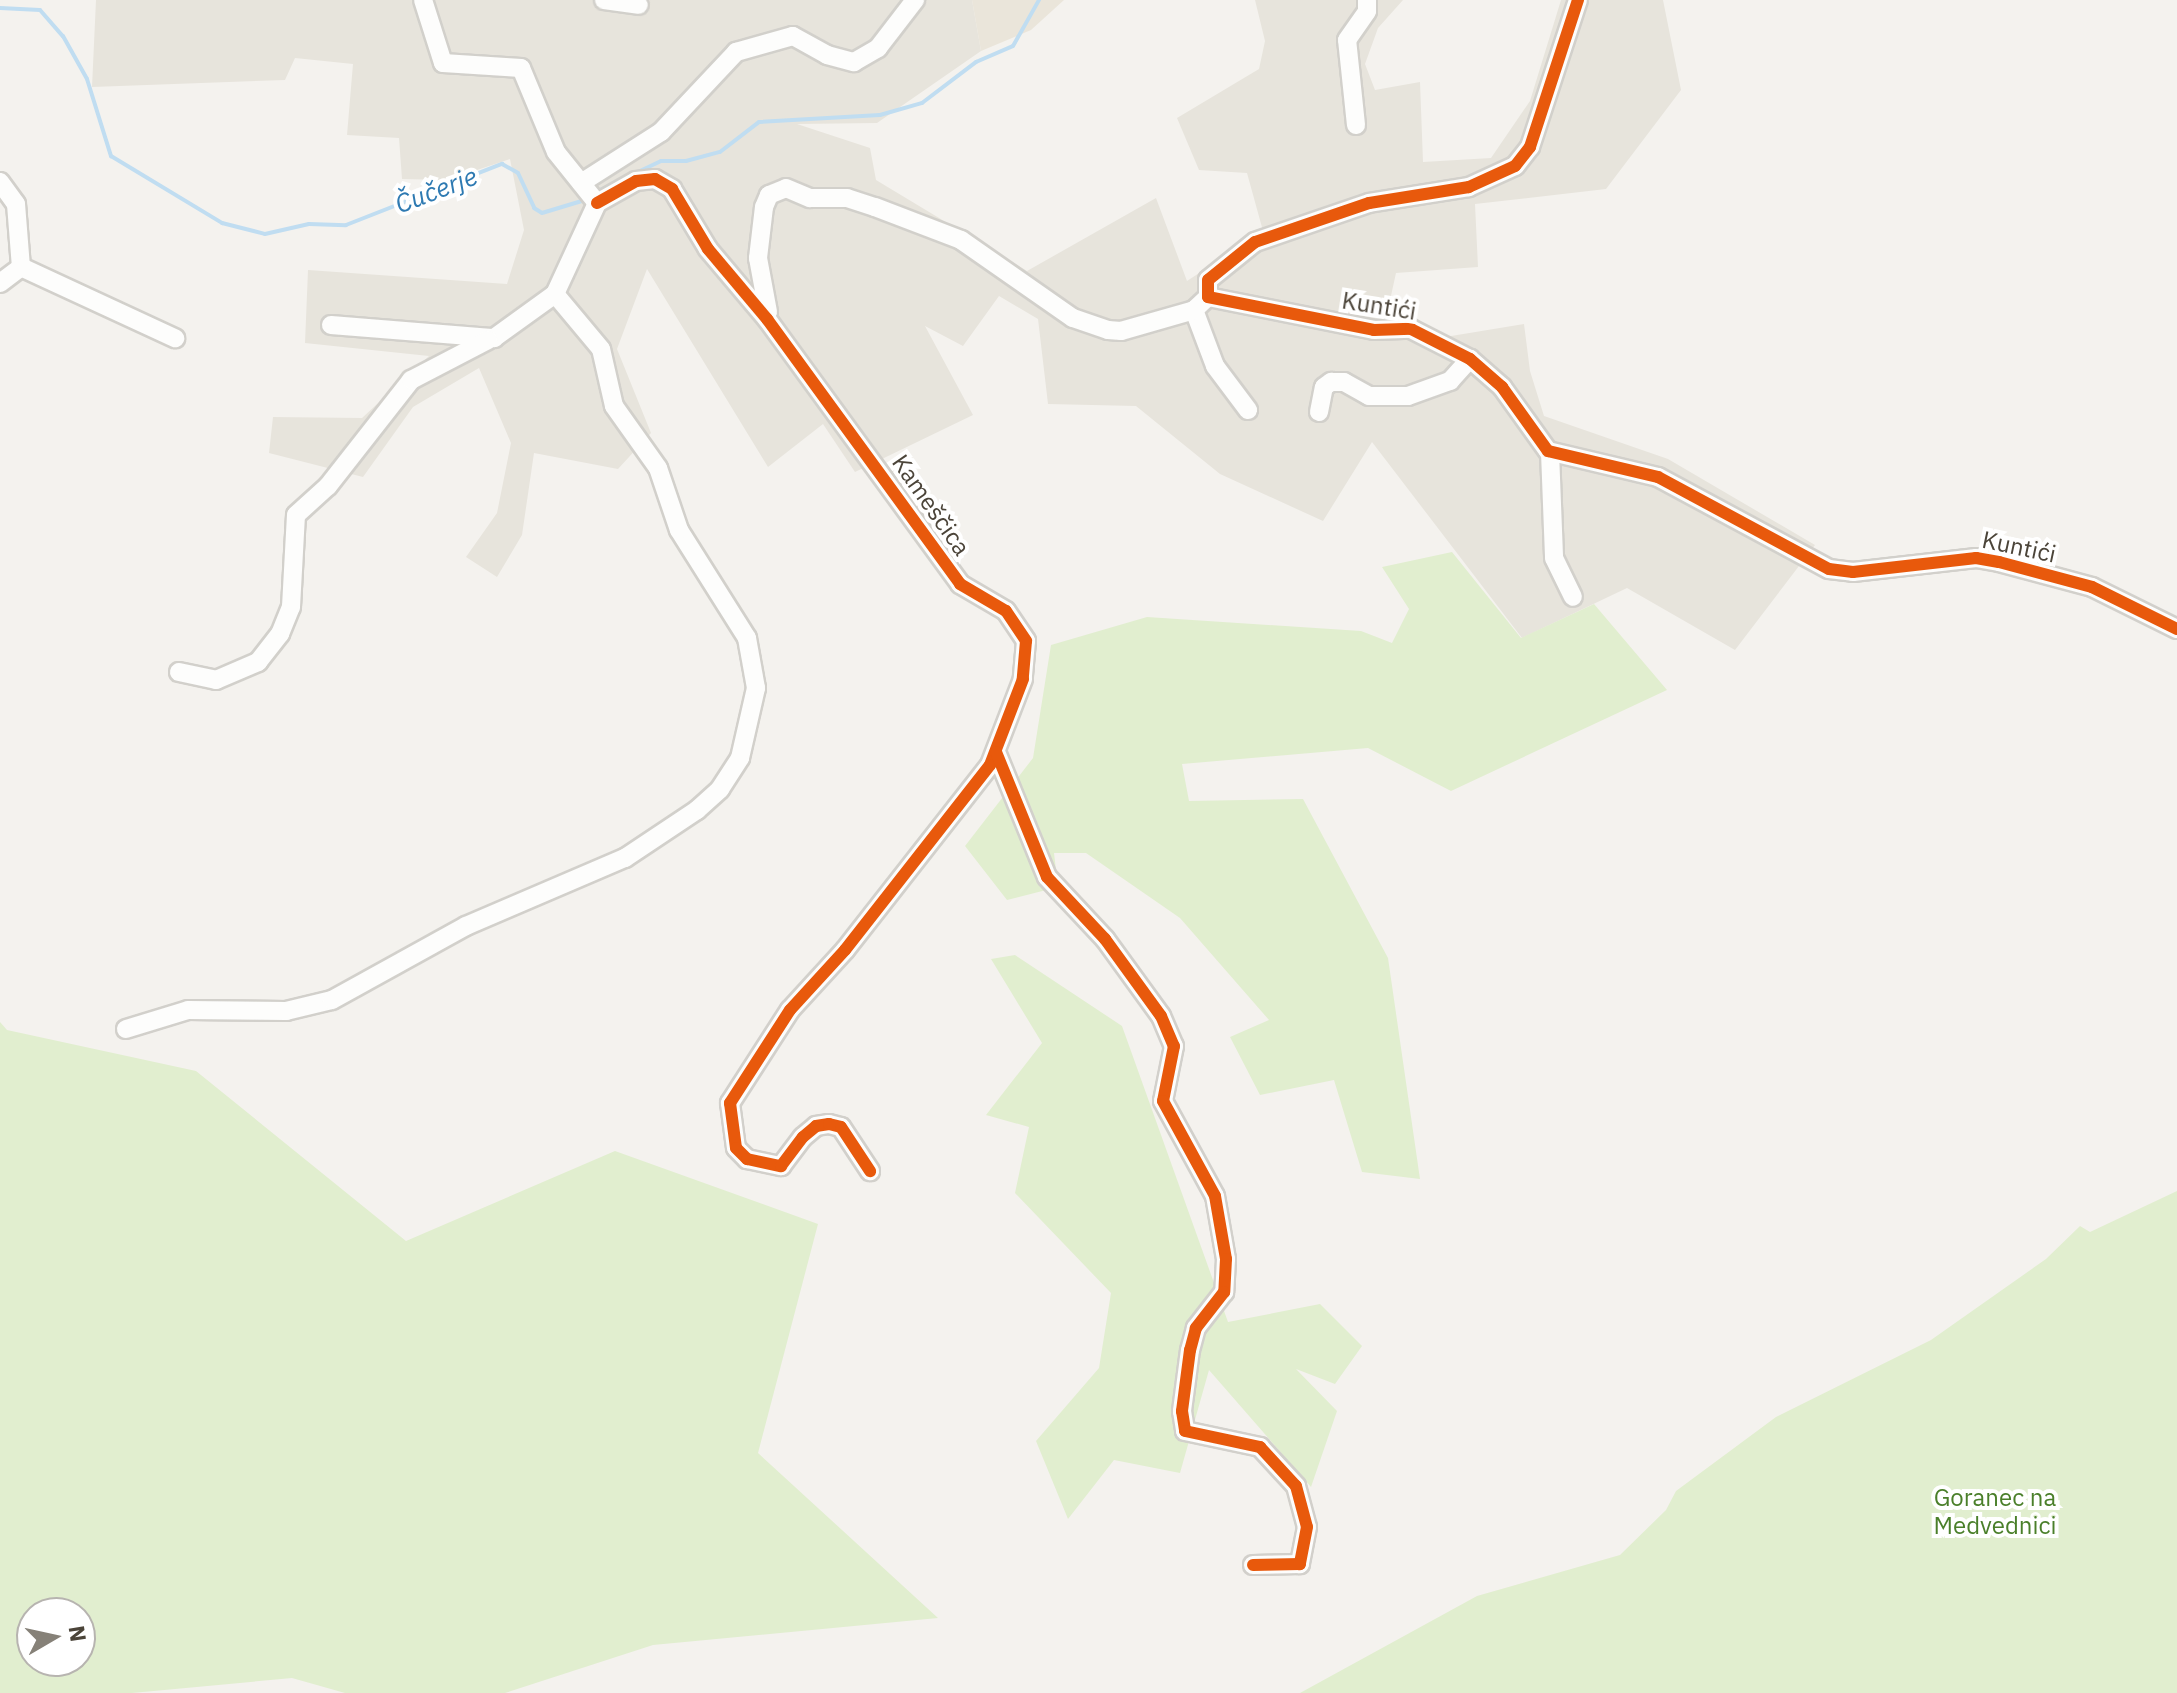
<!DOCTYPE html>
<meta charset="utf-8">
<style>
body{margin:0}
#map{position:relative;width:2177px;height:1693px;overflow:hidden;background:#f4f2ee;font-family:"IBM Plex Sans",sans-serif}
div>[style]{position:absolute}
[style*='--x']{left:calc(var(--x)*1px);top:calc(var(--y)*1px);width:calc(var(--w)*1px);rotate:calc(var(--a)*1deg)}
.residential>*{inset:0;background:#e7e4dc}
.education>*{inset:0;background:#eae5da}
.green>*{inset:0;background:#e1eecf}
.stream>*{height:4px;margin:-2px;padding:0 2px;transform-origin:2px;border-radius:2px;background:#c0ddf1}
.roads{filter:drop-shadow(2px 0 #d2d0cb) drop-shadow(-2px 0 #d2d0cb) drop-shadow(0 2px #d2d0cb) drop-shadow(0 -2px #d2d0cb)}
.minor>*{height:18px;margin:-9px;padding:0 9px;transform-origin:9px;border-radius:9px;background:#fdfdfc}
.cycleway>*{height:12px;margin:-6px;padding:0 6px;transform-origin:6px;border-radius:6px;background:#e8590c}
span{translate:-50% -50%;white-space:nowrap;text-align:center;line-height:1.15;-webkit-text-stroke:8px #fff;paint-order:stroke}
.street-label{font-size:24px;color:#4b4439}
.park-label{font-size:24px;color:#4a7f2a}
.water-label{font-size:26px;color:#2e7ab2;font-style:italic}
.north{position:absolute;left:16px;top:1597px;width:80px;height:80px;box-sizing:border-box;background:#fff;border:2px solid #b7b4b0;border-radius:50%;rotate:81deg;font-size:22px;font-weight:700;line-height:32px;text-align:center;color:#4b4439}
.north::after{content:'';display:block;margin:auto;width:28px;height:36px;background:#868178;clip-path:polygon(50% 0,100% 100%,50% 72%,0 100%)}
</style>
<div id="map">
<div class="residential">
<i style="clip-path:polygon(96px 0,972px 0,981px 51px,877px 123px,797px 124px,870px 148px,876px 180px,1027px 271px,1156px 198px,1187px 281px,1263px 231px,1247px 173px,1199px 170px,1177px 118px,1259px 69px,1265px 41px,1255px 0,1403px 0,1378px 28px,1365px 64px,1375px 90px,1420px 82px,1423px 162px,1491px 158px,1530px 101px,1561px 0,1663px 0,1681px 90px,1606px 189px,1475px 204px,1478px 267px,1396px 273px,1387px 314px,1439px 338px,1524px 324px,1530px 371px,1544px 416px,1668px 459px,1815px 545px,1735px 650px,1627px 588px,1522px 638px,1372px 442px,1323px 521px,1220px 474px,1136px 406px,1048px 404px,1038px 319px,999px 296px,963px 346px,925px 326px,973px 415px,855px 472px,823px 424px,768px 467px,647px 269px,617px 349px,651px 433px,618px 469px,534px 453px,522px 535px,497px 577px,466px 557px,497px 513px,511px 443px,479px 368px,413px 407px,363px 477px,269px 453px,273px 417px,362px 418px,429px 356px,305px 343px,308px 270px,507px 284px,524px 230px,510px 159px,447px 180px,402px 179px,399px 138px,347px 135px,353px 64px,295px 58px,285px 80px,92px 87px)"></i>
</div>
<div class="education">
<i style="clip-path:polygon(972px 0,1064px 0,1031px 30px,981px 51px)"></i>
</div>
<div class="green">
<i style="clip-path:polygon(1452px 552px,1521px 638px,1594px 604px,1667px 690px,1451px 791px,1368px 748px,1182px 764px,1189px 801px,1303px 799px,1388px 958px,1420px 1179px,1362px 1172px,1334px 1080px,1260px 1095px,1230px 1037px,1269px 1020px,1180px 918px,1086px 853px,1054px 853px,1058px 887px,1007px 900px,965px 846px,1033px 758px,1051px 645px,1147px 617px,1361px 631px,1392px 643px,1409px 609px,1382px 567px)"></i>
<i style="clip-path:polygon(1015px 955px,1122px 1026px,1228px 1322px,1320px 1304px,1362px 1346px,1335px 1384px,1296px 1369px,1337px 1411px,1311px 1487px,1209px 1370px,1180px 1473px,1114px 1460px,1068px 1519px,1036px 1441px,1099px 1368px,1111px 1293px,1015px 1193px,1029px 1127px,986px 1115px,1042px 1043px,991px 959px)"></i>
<i style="clip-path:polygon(evenodd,0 1022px,7px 1030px,196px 1071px,406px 1241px,615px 1151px,818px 1224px,758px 1453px,938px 1618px,653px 1645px,505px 1693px,345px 1693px,292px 1678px,132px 1693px,0 1693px,0 1022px,32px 1613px,80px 1613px,80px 1661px,32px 1661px,32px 1613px)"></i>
<i style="clip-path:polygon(2177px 1191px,2177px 1693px,1300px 1693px,1477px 1596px,1620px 1555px,1666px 1510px,1676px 1491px,1776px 1417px,1931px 1340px,2046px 1259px,2080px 1226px,2090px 1232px)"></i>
</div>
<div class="stream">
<i style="--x:0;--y:8;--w:40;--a:2.9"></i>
<i style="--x:40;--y:10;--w:35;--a:49"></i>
<i style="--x:63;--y:36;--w:49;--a:60.8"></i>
<i style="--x:87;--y:79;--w:81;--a:72.7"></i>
<i style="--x:111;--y:156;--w:130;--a:31.1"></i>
<i style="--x:222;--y:223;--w:44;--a:14.3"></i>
<i style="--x:265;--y:234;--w:45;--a:-12.8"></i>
<i style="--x:309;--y:224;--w:37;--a:2"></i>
<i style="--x:346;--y:225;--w:168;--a:-21.4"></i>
<i style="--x:502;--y:164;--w:18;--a:29"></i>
<i style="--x:518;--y:173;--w:38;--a:65"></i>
<i style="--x:534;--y:208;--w:9;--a:32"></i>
<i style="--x:542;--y:213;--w:45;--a:-16.8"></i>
<i style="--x:596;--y:192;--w:72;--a:-25.5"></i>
<i style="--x:661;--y:161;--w:25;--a:0"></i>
<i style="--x:686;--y:161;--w:35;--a:-15"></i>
<i style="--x:720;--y:152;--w:49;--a:-37.6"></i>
<i style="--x:759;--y:122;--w:121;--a:-3.3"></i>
<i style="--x:880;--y:115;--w:44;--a:-15.9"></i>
<i style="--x:922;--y:103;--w:68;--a:-37.2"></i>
<i style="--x:976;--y:62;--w:40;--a:-23.4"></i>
<i style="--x:1013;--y:46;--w:53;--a:-60.5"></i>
</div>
<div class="roads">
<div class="minor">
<i style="--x:604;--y:0;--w:35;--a:8"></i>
<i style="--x:1578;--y:0;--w:155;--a:108.1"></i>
<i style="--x:1530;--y:147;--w:24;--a:128"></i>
<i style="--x:1515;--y:166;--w:51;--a:155.5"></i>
<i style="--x:1469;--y:187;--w:101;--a:170.9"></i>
<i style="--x:1369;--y:203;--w:120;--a:161.1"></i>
<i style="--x:1255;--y:242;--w:60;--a:141"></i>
<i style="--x:1208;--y:280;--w:17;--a:90"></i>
<i style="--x:1208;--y:297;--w:169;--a:11.2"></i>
<i style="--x:1374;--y:330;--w:37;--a:-2"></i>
<i style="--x:1411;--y:329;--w:66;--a:27"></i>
<i style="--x:1470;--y:359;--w:43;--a:41.2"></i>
<i style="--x:1502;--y:387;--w:79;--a:54.3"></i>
<i style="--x:1548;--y:451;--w:113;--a:13.3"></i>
<i style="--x:1658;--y:477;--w:194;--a:28.3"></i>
<i style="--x:1829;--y:569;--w:24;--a:7"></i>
<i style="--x:1853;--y:572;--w:124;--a:-6.5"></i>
<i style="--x:1976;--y:558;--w:23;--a:10"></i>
<i style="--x:1999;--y:562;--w:96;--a:15"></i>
<i style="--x:2092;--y:587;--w:95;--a:26.3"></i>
<i style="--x:1356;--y:125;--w:85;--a:-96"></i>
<i style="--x:1347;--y:40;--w:35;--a:-55"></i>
<i style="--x:1367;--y:11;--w:11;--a:-90"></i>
<i style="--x:0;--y:182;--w:27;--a:54"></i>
<i style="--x:16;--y:204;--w:63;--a:85.5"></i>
<i style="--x:21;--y:267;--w:170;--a:24.8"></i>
<i style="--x:581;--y:183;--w:95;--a:-32.5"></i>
<i style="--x:661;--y:132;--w:110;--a:-46.8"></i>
<i style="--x:736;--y:52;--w:59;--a:-15.7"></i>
<i style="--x:793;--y:36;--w:39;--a:29"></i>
<i style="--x:827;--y:55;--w:28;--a:15"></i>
<i style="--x:854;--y:62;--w:28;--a:-30"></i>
<i style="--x:878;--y:48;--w:61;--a:-52.4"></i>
<i style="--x:597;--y:203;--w:45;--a:-29.4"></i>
<i style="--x:636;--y:181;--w:19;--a:-6"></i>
<i style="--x:655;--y:179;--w:20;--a:30"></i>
<i style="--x:672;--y:189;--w:70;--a:59"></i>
<i style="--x:708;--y:249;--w:92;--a:49.9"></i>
<i style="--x:767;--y:319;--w:328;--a:53.9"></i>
<i style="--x:960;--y:584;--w:53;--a:30.4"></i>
<i style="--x:1006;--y:611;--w:36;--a:56"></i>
<i style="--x:1026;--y:641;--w:38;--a:95"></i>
<i style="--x:1023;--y:679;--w:92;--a:111"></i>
<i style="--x:990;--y:765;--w:235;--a:128.1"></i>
<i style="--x:845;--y:950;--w:81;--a:132.5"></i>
<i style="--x:790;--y:1010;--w:111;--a:122.8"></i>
<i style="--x:730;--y:1103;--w:45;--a:82.4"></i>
<i style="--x:736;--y:1148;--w:16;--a:45"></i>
<i style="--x:747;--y:1159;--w:35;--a:12"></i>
<i style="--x:781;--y:1166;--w:36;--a:-53"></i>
<i style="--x:803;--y:1137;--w:17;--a:-40"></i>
<i style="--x:816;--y:1126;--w:13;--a:-9"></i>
<i style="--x:829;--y:1124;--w:12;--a:14"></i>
<i style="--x:841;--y:1127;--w:53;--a:56.6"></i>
<i style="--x:0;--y:283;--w:26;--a:-37"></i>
<i style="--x:1194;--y:310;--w:60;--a:69.4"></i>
<i style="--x:1215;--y:366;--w:55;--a:53.1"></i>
<i style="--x:768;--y:312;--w:55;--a:-100.5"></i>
<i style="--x:758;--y:258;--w:51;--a:-83.3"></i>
<i style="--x:764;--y:207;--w:13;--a:-67"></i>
<i style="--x:769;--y:195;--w:18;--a:-22"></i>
<i style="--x:786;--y:188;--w:26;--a:23"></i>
<i style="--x:810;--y:198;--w:37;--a:0"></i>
<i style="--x:847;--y:198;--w:29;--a:18"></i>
<i style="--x:875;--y:207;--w:92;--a:21"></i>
<i style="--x:961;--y:240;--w:136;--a:34.9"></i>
<i style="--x:1073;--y:318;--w:37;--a:19"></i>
<i style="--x:1108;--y:330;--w:13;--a:4"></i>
<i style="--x:1121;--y:331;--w:76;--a:-16"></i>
<i style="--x:1194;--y:310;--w:19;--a:-43"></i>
<i style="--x:331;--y:325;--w:164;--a:4.6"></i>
<i style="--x:494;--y:338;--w:75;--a:-35.8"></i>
<i style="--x:555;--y:294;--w:100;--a:-65.2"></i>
<i style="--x:597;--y:203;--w:65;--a:-128.8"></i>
<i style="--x:556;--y:152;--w:91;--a:-112.6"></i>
<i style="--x:521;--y:68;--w:78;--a:-176.3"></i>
<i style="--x:443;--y:63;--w:66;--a:-107.6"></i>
<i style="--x:1319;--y:412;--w:25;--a:-79"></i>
<i style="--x:1324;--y:387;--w:9;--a:-36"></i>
<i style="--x:1331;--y:382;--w:13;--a:0"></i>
<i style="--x:1344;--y:382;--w:29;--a:29"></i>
<i style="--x:1369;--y:396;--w:39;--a:0"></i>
<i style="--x:1408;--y:396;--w:45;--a:-19.7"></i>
<i style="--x:1450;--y:381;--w:30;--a:-48"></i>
<i style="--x:1550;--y:452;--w:106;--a:87.8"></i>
<i style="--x:1554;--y:558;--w:43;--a:64"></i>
<i style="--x:179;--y:672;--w:38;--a:12"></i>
<i style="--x:216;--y:680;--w:46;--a:-23.2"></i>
<i style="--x:258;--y:662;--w:36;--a:-52"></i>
<i style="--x:280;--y:634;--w:29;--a:-68"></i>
<i style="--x:291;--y:607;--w:92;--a:-86.9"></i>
<i style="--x:296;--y:515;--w:43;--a:-42.2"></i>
<i style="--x:328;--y:486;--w:135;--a:-51.9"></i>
<i style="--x:411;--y:380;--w:87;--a:-27.5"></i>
<i style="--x:996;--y:752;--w:135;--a:67.8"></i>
<i style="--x:1047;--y:877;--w:85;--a:46.9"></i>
<i style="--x:1105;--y:939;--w:95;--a:54"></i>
<i style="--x:1161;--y:1016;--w:33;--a:67"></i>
<i style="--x:1174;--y:1046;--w:56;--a:101.3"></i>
<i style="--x:1163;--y:1101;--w:108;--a:61.3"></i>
<i style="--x:1215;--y:1196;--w:64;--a:80.1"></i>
<i style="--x:1226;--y:1259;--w:33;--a:93"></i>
<i style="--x:1224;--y:1292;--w:46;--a:127.9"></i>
<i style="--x:1196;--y:1328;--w:23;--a:105"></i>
<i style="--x:1190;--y:1350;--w:62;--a:97.5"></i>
<i style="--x:1182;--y:1411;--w:20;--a:81"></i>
<i style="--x:1185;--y:1431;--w:77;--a:12"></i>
<i style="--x:1260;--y:1447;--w:53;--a:47.3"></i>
<i style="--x:1296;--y:1486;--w:42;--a:75"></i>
<i style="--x:1307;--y:1527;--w:38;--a:101"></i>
<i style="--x:1300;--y:1564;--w:47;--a:178.8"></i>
<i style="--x:126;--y:1029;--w:65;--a:-17"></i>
<i style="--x:188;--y:1010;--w:98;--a:0.6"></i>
<i style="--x:286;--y:1011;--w:47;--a:-13.4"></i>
<i style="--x:332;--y:1000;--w:153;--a:-28.9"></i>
<i style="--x:466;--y:926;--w:173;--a:-23.2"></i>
<i style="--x:625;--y:858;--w:87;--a:-33.7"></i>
<i style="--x:697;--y:810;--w:31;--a:-42"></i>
<i style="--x:720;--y:789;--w:37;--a:-57"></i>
<i style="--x:740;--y:758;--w:72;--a:-77.1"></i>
<i style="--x:756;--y:688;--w:51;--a:-100.2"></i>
<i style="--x:747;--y:638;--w:128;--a:-122.2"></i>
<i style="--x:679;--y:530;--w:65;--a:-108.7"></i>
<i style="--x:658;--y:468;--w:76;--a:-125.4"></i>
<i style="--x:614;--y:406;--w:58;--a:-102.8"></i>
<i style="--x:601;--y:349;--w:72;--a:-129.9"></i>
</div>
</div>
<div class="cycleway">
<i style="--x:1578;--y:0;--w:155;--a:108.1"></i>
<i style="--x:1530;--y:147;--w:24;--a:128"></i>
<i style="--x:1515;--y:166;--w:51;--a:155.5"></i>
<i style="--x:1469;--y:187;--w:101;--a:170.9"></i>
<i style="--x:1369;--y:203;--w:120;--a:161.1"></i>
<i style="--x:1255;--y:242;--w:60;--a:141"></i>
<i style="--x:1208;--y:280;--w:17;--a:90"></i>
<i style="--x:1208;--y:297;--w:169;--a:11.2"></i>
<i style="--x:1374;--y:330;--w:37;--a:-2"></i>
<i style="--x:1411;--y:329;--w:66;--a:27"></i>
<i style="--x:1470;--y:359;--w:43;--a:41.2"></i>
<i style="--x:1502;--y:387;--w:79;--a:54.3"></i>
<i style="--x:1548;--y:451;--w:113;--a:13.3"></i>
<i style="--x:1658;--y:477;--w:194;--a:28.3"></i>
<i style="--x:1829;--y:569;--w:24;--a:7"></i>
<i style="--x:1853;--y:572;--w:124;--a:-6.5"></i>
<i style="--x:1976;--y:558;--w:23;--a:10"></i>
<i style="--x:1999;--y:562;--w:96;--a:15"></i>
<i style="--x:2092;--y:587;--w:95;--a:26.3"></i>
<i style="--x:597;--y:203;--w:45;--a:-29.4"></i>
<i style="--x:636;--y:181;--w:19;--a:-6"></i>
<i style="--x:655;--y:179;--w:20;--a:30"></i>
<i style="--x:672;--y:189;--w:70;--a:59"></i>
<i style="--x:708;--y:249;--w:92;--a:49.9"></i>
<i style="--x:767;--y:319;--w:328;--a:53.9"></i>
<i style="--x:960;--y:584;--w:53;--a:30.4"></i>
<i style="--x:1006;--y:611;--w:36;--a:56"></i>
<i style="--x:1026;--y:641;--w:38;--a:95"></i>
<i style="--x:1023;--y:679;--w:92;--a:111"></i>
<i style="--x:990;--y:765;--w:235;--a:128.1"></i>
<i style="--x:845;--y:950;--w:81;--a:132.5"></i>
<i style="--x:790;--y:1010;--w:111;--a:122.8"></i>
<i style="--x:730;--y:1103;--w:45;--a:82.4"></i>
<i style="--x:736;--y:1148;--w:16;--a:45"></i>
<i style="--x:747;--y:1159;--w:35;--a:12"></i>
<i style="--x:781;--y:1166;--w:36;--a:-53"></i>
<i style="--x:803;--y:1137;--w:17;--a:-40"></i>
<i style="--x:816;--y:1126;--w:13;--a:-9"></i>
<i style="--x:829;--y:1124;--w:12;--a:14"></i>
<i style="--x:841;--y:1127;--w:53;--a:56.6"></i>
<i style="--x:996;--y:752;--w:135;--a:67.8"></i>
<i style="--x:1047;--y:877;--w:85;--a:46.9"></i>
<i style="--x:1105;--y:939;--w:95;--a:54"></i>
<i style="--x:1161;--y:1016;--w:33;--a:67"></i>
<i style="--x:1174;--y:1046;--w:56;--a:101.3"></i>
<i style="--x:1163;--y:1101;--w:108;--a:61.3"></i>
<i style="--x:1215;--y:1196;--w:64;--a:80.1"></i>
<i style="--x:1226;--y:1259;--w:33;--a:93"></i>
<i style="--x:1224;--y:1292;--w:46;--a:127.9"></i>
<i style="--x:1196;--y:1328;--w:23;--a:105"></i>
<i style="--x:1190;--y:1350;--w:62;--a:97.5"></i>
<i style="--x:1182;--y:1411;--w:20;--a:81"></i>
<i style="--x:1185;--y:1431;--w:77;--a:12"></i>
<i style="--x:1260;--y:1447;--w:53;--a:47.3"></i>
<i style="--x:1296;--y:1486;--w:42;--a:75"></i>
<i style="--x:1307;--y:1527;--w:38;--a:101"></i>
<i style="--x:1300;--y:1564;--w:47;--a:178.8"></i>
</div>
<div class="street-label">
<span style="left:1379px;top:306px;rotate:9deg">Kuntići</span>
<span style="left:931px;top:505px;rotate:55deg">Kameščica</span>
<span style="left:2019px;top:547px;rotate:12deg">Kuntići</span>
</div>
<div class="park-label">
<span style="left:1995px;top:1512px">Goranec na<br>Medvednici</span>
</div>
<div class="water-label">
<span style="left:436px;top:190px;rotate:-21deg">Čučerje</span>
</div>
<div class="north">N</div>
</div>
